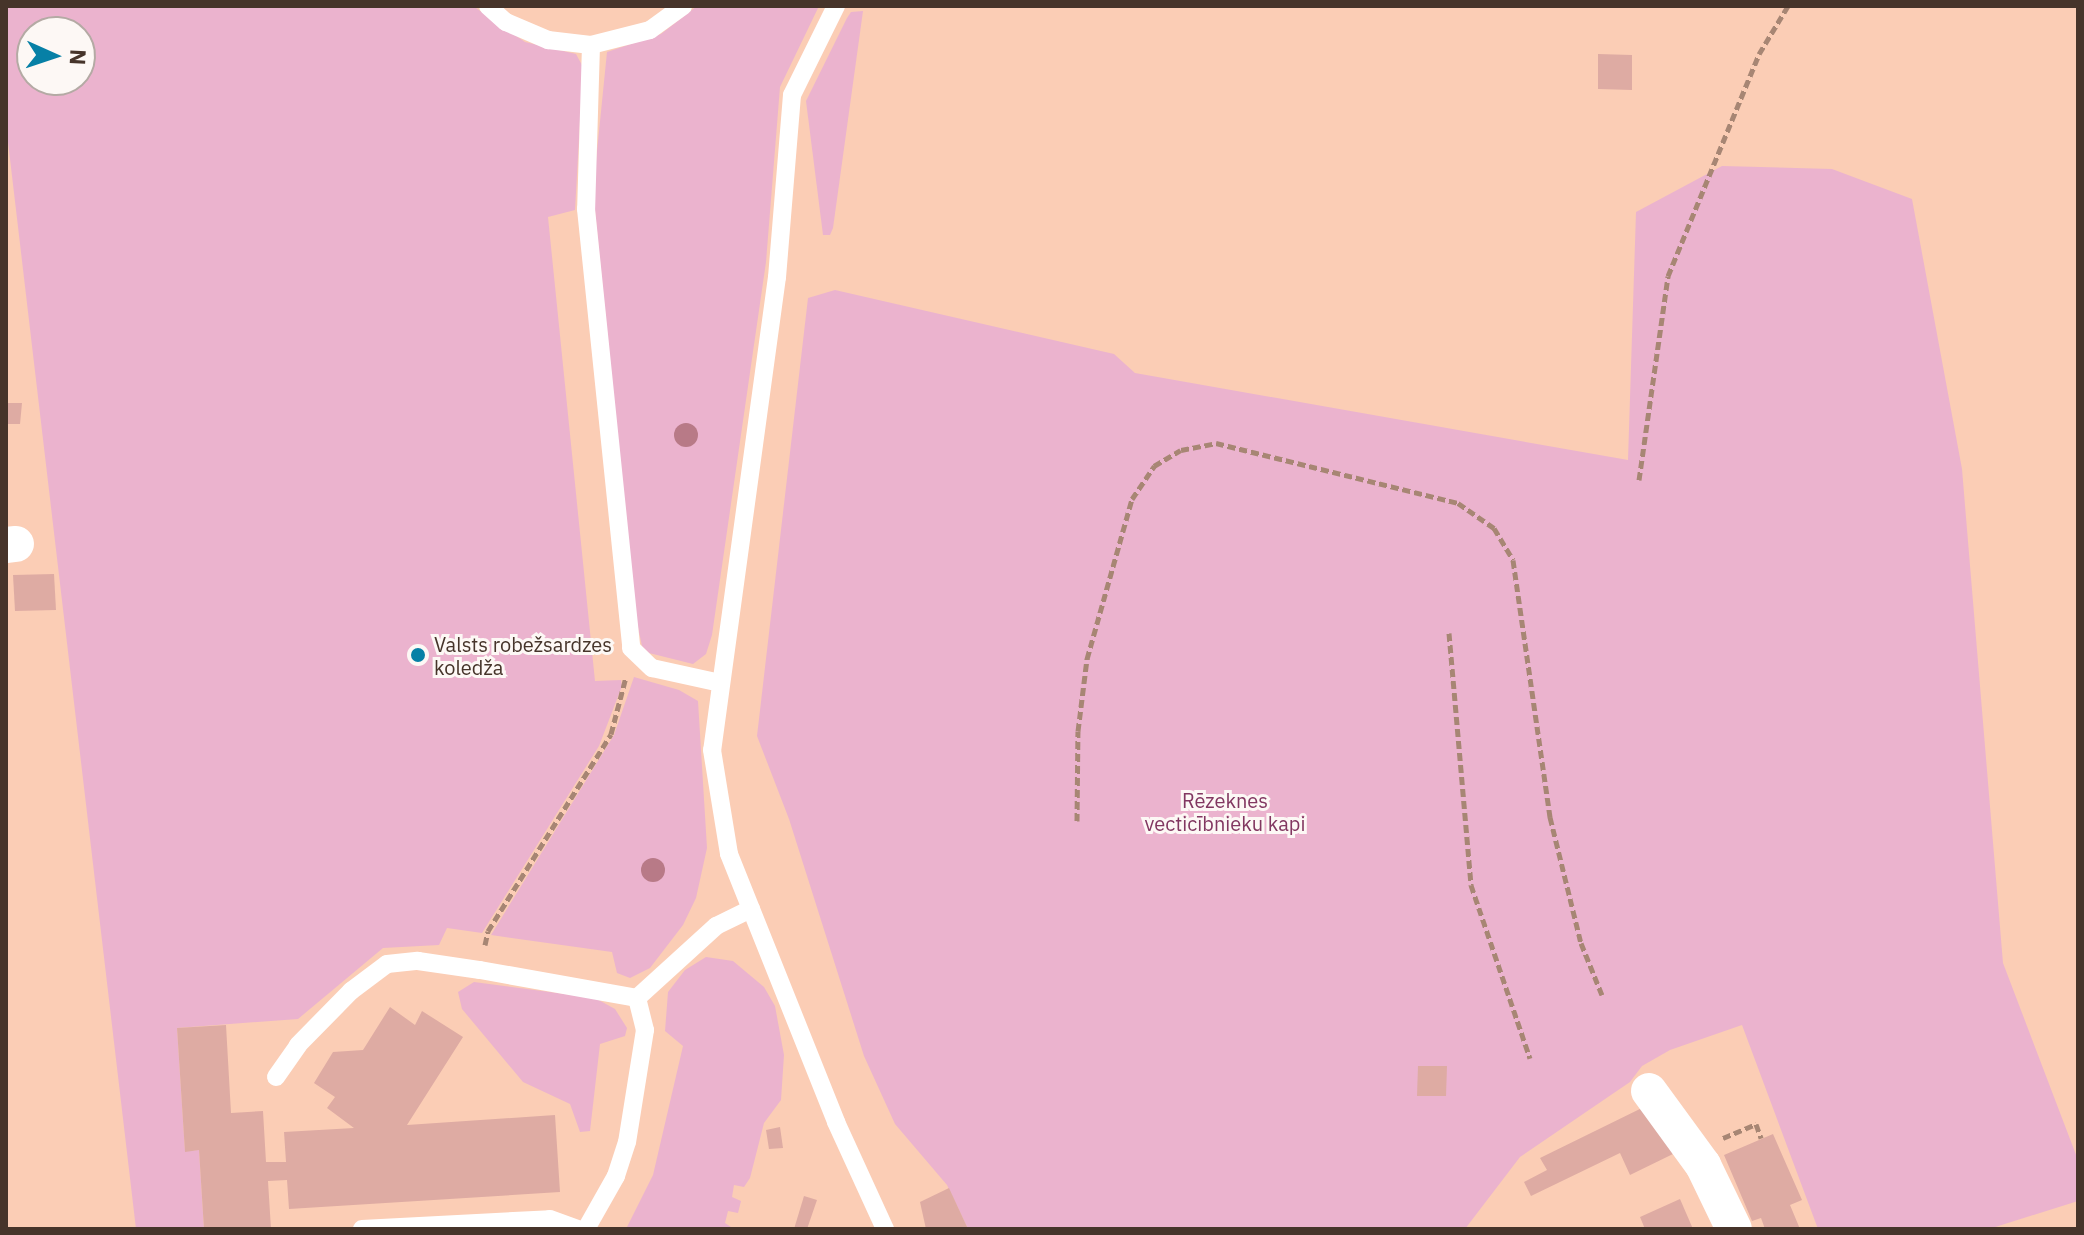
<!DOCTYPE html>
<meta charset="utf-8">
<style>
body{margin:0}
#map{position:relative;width:2084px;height:1235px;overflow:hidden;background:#fbcdb5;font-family:"IBM Plex Sans",sans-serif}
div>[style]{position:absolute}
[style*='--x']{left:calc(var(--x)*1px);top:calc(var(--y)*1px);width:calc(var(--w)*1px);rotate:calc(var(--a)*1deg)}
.green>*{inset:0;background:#ebb3ce}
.building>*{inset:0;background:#deaba3}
.path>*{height:5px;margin-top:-2.5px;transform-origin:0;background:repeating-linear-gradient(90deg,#a78674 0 8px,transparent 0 12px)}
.service>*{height:18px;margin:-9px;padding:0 9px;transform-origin:9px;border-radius:9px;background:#fff}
.minor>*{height:36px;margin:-18px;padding:0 18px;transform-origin:18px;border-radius:18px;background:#fff}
.trees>*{width:24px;height:24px;margin:-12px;border-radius:50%;background:#b87a87}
.dots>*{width:22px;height:22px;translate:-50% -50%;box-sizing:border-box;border:4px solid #fdf8f5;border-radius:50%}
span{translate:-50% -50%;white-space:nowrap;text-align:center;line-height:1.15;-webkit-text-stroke:6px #fdf8f5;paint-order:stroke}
.poi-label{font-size:20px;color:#46342a}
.left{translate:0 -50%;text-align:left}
.park-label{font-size:20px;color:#823761}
.frame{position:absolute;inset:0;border:8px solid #46342a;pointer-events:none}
.north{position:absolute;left:16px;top:16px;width:80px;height:80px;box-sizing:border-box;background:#fdf8f5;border:2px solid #b4aaa4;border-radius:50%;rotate:93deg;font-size:22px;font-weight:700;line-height:32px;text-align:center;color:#46342a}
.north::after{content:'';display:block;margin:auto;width:28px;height:36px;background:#0780a6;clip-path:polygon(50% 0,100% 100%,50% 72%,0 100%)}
</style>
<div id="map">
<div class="green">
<i style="clip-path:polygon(evenodd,6px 6px,473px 6px,525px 42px,576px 54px,583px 67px,575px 210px,548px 217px,595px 681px,621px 680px,622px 686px,599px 746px,482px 933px,447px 928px,439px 945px,383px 948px,298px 1019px,177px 1028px,185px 1151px,199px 1150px,204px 1229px,136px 1229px,6px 125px,6px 6px,32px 32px,80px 32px,80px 80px,32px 80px,32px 32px)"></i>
<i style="clip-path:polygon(697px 6px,819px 6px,780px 87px,766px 262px,712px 635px,706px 654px,693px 664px,649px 653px,642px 646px,636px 618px,593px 191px,607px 52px,661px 34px)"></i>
<i style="clip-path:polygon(863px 11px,833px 228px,830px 235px,823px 235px,806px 101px,847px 18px,851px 12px)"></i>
<i style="clip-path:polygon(1722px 166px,1832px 169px,1912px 199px,1962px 469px,2003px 963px,2078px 1160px,2078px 1201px,1989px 1229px,1818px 1229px,1742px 1025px,1670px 1050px,1642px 1066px,1630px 1082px,1520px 1157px,1465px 1229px,968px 1229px,947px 1185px,895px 1124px,864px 1056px,789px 819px,757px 736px,808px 298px,835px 290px,1114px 354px,1135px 373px,1628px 460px,1636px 212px)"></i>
<i style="clip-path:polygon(634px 677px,679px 690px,698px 701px,707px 848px,696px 898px,683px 925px,650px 968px,630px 978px,617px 973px,612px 952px,491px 935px,614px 735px)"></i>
<i style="clip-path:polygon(706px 957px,733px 961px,764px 987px,775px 1006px,784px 1055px,781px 1100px,764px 1123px,750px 1178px,744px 1187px,734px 1185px,732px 1197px,741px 1201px,738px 1213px,728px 1211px,725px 1223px,734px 1229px,626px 1229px,653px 1175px,683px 1046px,665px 1031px,668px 992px,685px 970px)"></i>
<i style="clip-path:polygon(474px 982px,595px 998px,615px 1009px,627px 1028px,625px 1036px,600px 1044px,590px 1131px,580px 1132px,570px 1104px,523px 1082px,462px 1009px,458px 992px)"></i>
</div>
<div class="building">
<i style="clip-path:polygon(1598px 54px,1632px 55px,1632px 90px,1598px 89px)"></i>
<i style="clip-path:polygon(6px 403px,22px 403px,20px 424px,6px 424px)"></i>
<i style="clip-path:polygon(54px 574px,56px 610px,15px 611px,13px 575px)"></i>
<i style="clip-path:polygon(390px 1007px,415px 1025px,422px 1011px,463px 1037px,407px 1125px,555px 1115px,560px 1192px,289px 1209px,287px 1180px,268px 1181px,271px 1229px,204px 1229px,199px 1150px,185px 1152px,177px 1028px,226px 1025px,231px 1113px,263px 1111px,266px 1162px,286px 1162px,284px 1132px,354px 1128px,327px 1108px,335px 1097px,314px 1083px,333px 1052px,363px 1050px)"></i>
<i style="clip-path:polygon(1418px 1066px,1447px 1066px,1446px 1096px,1417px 1096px)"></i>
<i style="clip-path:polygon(1648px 1105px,1673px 1154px,1630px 1175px,1620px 1153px,1531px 1196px,1524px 1182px,1547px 1170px,1540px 1158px)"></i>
<i style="clip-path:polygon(780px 1127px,783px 1148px,769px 1149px,766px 1130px)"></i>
<i style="clip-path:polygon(1773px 1134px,1802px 1200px,1790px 1205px,1800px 1229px,1765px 1229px,1761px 1218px,1752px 1221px,1724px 1155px)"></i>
<i style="clip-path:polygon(949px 1188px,968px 1229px,926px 1229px,920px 1202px)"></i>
<i style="clip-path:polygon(804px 1196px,817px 1200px,807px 1229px,794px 1229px)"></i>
<i style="clip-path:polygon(1680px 1199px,1693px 1229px,1645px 1229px,1640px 1217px)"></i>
</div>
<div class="path">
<i style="--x:1639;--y:480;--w:206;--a:-81.9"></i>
<i style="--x:1668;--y:276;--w:240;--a:-67.7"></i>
<i style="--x:1759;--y:54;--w:56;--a:-58.9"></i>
<i style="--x:1449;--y:633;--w:253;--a:85"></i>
<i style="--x:1471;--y:885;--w:183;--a:71.2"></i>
<i style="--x:1077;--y:821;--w:90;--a:-89.4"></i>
<i style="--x:1078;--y:731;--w:73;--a:-82.9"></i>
<i style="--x:1087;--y:659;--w:166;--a:-74.3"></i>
<i style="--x:1132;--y:499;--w:40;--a:-56"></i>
<i style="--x:1154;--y:466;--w:31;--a:-31"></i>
<i style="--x:1181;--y:450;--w:36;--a:-11"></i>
<i style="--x:1216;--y:443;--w:249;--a:13.9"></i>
<i style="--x:1458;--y:503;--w:44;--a:34.8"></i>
<i style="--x:1494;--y:528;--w:37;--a:59"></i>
<i style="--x:1513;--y:560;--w:260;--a:81.8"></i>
<i style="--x:1550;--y:817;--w:130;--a:76.2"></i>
<i style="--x:1581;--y:943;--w:56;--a:68"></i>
<i style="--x:485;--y:945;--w:14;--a:-78"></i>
<i style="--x:488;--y:931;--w:232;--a:-58"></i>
<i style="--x:611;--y:734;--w:59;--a:-75.3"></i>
<i style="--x:1723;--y:1138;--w:36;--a:-23"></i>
<i style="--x:1756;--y:1124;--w:15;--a:70"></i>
</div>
<div class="service">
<i style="--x:488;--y:6;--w:24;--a:42"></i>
<i style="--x:506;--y:22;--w:46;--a:23.2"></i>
<i style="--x:548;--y:40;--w:43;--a:6.6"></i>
<i style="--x:591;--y:45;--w:61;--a:-14.3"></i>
<i style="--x:650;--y:30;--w:41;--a:-36"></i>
<i style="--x:836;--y:6;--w:99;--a:116.3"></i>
<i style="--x:792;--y:95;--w:183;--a:94.7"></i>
<i style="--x:777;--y:277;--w:477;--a:97.8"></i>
<i style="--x:712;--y:750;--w:105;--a:80.7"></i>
<i style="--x:729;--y:854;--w:289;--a:68.2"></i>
<i style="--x:836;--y:1122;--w:118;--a:65.4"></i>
<i style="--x:591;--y:45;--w:164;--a:91.7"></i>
<i style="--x:586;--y:209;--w:441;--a:84.1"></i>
<i style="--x:631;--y:648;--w:29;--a:44"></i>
<i style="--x:652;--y:668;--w:70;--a:12.4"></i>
<i style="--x:637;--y:998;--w:107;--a:-42.3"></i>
<i style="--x:716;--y:926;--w:39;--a:-26"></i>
<i style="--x:276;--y:1077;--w:39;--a:-55"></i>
<i style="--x:298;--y:1045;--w:76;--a:-45.5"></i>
<i style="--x:351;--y:991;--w:45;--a:-36.9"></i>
<i style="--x:387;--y:964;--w:31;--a:-6"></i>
<i style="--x:418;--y:961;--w:63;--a:8.3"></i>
<i style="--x:480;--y:970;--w:159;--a:10.1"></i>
<i style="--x:637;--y:998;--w:33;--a:76"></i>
<i style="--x:645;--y:1030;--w:113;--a:99.1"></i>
<i style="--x:627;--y:1142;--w:36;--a:108"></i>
<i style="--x:616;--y:1176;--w:61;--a:119.5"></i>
<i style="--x:362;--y:1229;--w:188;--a:-3"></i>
<i style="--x:550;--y:1219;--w:30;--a:20"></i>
</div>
<div class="minor">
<i style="--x:6;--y:545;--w:10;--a:-6"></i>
<i style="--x:1649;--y:1091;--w:92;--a:53.9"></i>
<i style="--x:1703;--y:1165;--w:71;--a:64.2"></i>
</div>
<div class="trees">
<i style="left:686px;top:435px"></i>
<i style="left:653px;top:870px"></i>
</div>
<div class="dots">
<i style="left:418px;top:655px;background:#0780a6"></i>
</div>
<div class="poi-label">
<span class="left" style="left:434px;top:656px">Valsts robežsardzes<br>koledža</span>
</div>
<div class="park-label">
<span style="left:1225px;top:812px">Rēzeknes<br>vecticībnieku kapi</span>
</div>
<div class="frame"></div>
<div class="north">N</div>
</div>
